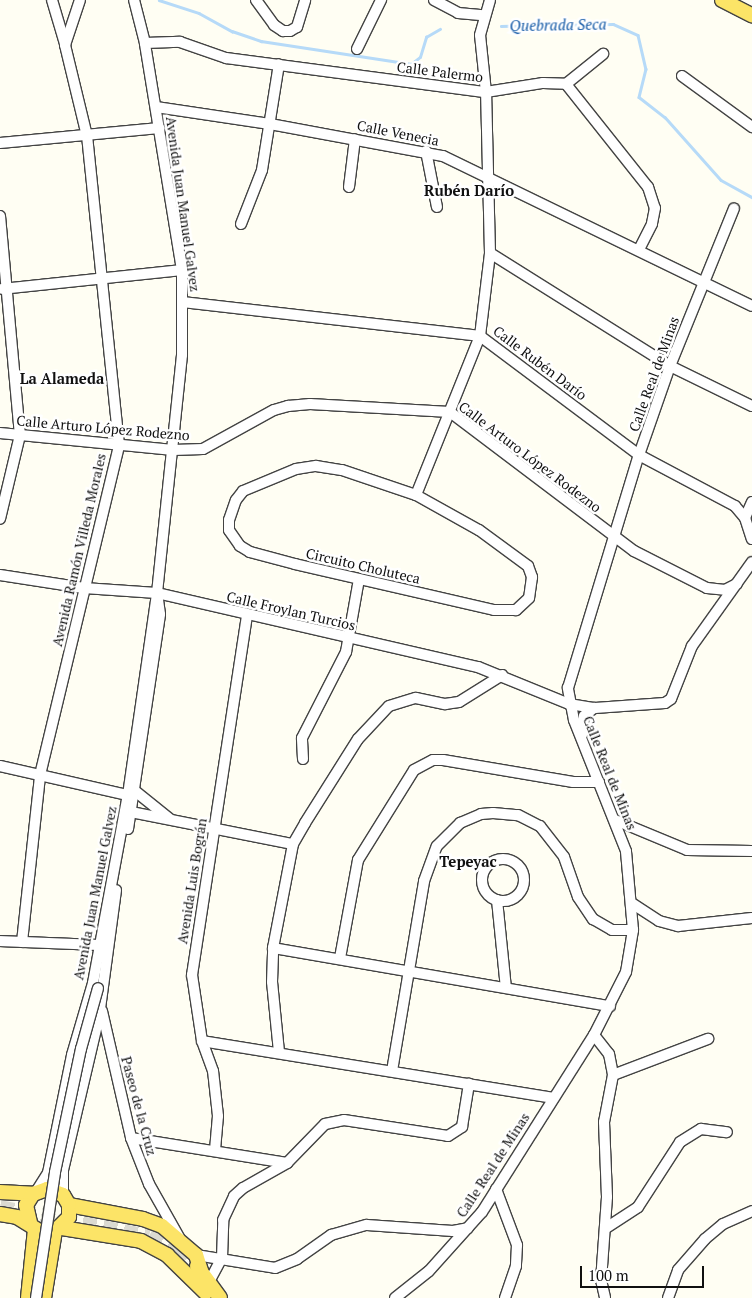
<!DOCTYPE html>
<meta charset="utf-8">
<style>
body{margin:0}
#map{position:relative;width:752px;height:1298px;overflow:hidden;background:#fffef3;font-family:"PT Serif",serif}
div>[style]{position:absolute}
[style*='--x']{left:calc(var(--x)*1px);top:calc(var(--y)*1px);width:calc(var(--w)*1px);rotate:calc(var(--a)*1deg)}
.stream>*{height:2.5px;margin:-1.25px;padding:0 1.25px;transform-origin:1.25px;border-radius:1.25px;background:#b6daf8}
.major-tunnel>*{height:14px;margin-top:-7px;transform-origin:0;background:repeating-linear-gradient(90deg,#dbdad1 0 14px,transparent 0 21px)}
.roads{filter:drop-shadow(1px 0 #434343) drop-shadow(-1px 0 #434343) drop-shadow(0 1px #434343) drop-shadow(0 -1px #434343)}
.minor>*{height:10px;margin:-5px;padding:0 5px;transform-origin:5px;border-radius:5px;background:#fff}
.minor>.ring{margin:-5px;padding:0;box-sizing:content-box;background:none;border:10px solid #fff;border-radius:50%}
.major>*{height:14px;margin:-7px;padding:0 7px;transform-origin:7px;border-radius:7px;background:#fce467}
.bridges{filter:drop-shadow(1px 0 #434343) drop-shadow(-1px 0 #434343) drop-shadow(0 1px #434343) drop-shadow(0 -1px #434343)}
.minor-bridge>*{height:10px;margin:-5px;padding:0 5px;transform-origin:5px;border-radius:5px;background:#fff}
span{translate:-50% -50%;white-space:nowrap;text-align:center;line-height:1.15;-webkit-text-stroke:5px #fff;paint-order:stroke}
.street-label{font-size:14px;color:#101010}
.water-label{font-size:15px;color:#145aa7;font-style:italic}
.neighbourhood-label{font-size:15px;color:#101010;font-weight:700}
.scale{position:absolute;left:580px;top:1266px;width:124px;height:22px;box-sizing:border-box;border:2px solid #101010;border-top:0;padding-left:6px;font-size:15px;line-height:18px;white-space:nowrap;color:#101010;-webkit-text-stroke:4px #fff;paint-order:stroke}
</style>
<div id="map">
<div class="stream">
<i style="--x:159;--y:0;--w:42;--a:18"></i>
<i style="--x:199;--y:13;--w:38;--a:29"></i>
<i style="--x:232;--y:31;--w:31;--a:19"></i>
<i style="--x:261;--y:41;--w:152;--a:8.7"></i>
<i style="--x:411;--y:64;--w:11;--a:-38"></i>
<i style="--x:420;--y:57;--w:21;--a:-73"></i>
<i style="--x:426;--y:37;--w:16;--a:-30"></i>
<i style="--x:501;--y:26;--w:112;--a:-1"></i>
<i style="--x:613;--y:24;--w:27;--a:24"></i>
<i style="--x:638;--y:35;--w:35;--a:77"></i>
<i style="--x:646;--y:69;--w:29;--a:104"></i>
<i style="--x:639;--y:97;--w:33;--a:38"></i>
<i style="--x:665;--y:117;--w:84;--a:48.4"></i>
<i style="--x:721;--y:180;--w:35;--a:29"></i>
</div>
<div class="major-tunnel">
<i style="--x:0;--y:1207;--w:152;--a:11"></i>
<i style="--x:149;--y:1236;--w:30;--a:28"></i>
<i style="--x:175;--y:1250;--w:34;--a:52"></i>
</div>
<div class="roads">
<div class="minor">
<i style="--x:52;--y:0;--w:46;--a:73.5"></i>
<i style="--x:256;--y:0;--w:31;--a:54"></i>
<i style="--x:274;--y:25;--w:11;--a:34"></i>
<i style="--x:283;--y:31;--w:7;--a:0"></i>
<i style="--x:290;--y:31;--w:8;--a:-30"></i>
<i style="--x:297;--y:27;--w:28;--a:-73"></i>
<i style="--x:434;--y:0;--w:27;--a:28"></i>
<i style="--x:458;--y:13;--w:25;--a:5"></i>
<i style="--x:145;--y:43;--w:35;--a:-2"></i>
<i style="--x:180;--y:42;--w:49;--a:19.2"></i>
<i style="--x:226;--y:58;--w:262;--a:7.5"></i>
<i style="--x:486;--y:92;--w:58;--a:-9"></i>
<i style="--x:543;--y:83;--w:23;--a:2"></i>
<i style="--x:566;--y:84;--w:132;--a:51.5"></i>
<i style="--x:648;--y:187;--w:22;--a:72"></i>
<i style="--x:655;--y:208;--w:16;--a:101"></i>
<i style="--x:652;--y:224;--w:28;--a:117"></i>
<i style="--x:357;--y:49;--w:55;--a:-63.9"></i>
<i style="--x:682;--y:76;--w:87;--a:36.1"></i>
<i style="--x:566;--y:84;--w:48;--a:-39"></i>
<i style="--x:156;--y:107;--w:115;--a:8.5"></i>
<i style="--x:270;--y:124;--w:176;--a:10.5"></i>
<i style="--x:443;--y:156;--w:343;--a:25.9"></i>
<i style="--x:0;--y:143;--w:160;--a:-5.4"></i>
<i style="--x:426;--y:151;--w:57;--a:78.9"></i>
<i style="--x:349;--y:187;--w:48;--a:-82.9"></i>
<i style="--x:0;--y:216;--w:220;--a:84.8"></i>
<i style="--x:20;--y:435;--w:86;--a:103.4"></i>
<i style="--x:241;--y:224;--w:58;--a:-68.7"></i>
<i style="--x:262;--y:170;--w:107;--a:-80.9"></i>
<i style="--x:490;--y:253;--w:213;--a:32.1"></i>
<i style="--x:670;--y:366;--w:91;--a:26"></i>
<i style="--x:2;--y:289;--w:181;--a:-6"></i>
<i style="--x:183;--y:302;--w:299;--a:6.5"></i>
<i style="--x:480;--y:336;--w:199;--a:36.8"></i>
<i style="--x:639;--y:455;--w:109;--a:28"></i>
<i style="--x:735;--y:506;--w:16;--a:50"></i>
<i style="--x:0;--y:433;--w:174;--a:5.6"></i>
<i style="--x:173;--y:450;--w:30;--a:-2"></i>
<i style="--x:203;--y:449;--w:81;--a:-28.8"></i>
<i style="--x:274;--y:410;--w:15;--a:-16"></i>
<i style="--x:288;--y:406;--w:22;--a:-5"></i>
<i style="--x:310;--y:404;--w:140;--a:3.3"></i>
<i style="--x:450;--y:412;--w:231;--a:37.1"></i>
<i style="--x:634;--y:551;--w:82;--a:26.9"></i>
<i style="--x:707;--y:588;--w:18;--a:6"></i>
<i style="--x:725;--y:590;--w:13;--a:-27"></i>
<i style="--x:316;--y:466;--w:26;--a:9"></i>
<i style="--x:342;--y:470;--w:78;--a:18.7"></i>
<i style="--x:416;--y:495;--w:72;--a:29.1"></i>
<i style="--x:479;--y:530;--w:61;--a:36.3"></i>
<i style="--x:528;--y:566;--w:12;--a:70"></i>
<i style="--x:532;--y:577;--w:21;--a:98"></i>
<i style="--x:529;--y:598;--w:18;--a:137"></i>
<i style="--x:516;--y:610;--w:22;--a:180"></i>
<i style="--x:494;--y:610;--w:204;--a:-167"></i>
<i style="--x:295;--y:564;--w:47;--a:-165.1"></i>
<i style="--x:250;--y:552;--w:12;--a:-149"></i>
<i style="--x:240;--y:546;--w:19;--a:-125"></i>
<i style="--x:229;--y:530;--w:10;--a:-90"></i>
<i style="--x:229;--y:520;--w:21;--a:-71"></i>
<i style="--x:236;--y:500;--w:11;--a:-52"></i>
<i style="--x:243;--y:491;--w:57;--a:-22.5"></i>
<i style="--x:296;--y:469;--w:20;--a:-9"></i>
<i style="--x:416;--y:495;--w:171;--a:-68.1"></i>
<i style="--x:480;--y:336;--w:84;--a:-83.1"></i>
<i style="--x:490;--y:253;--w:161;--a:-91.4"></i>
<i style="--x:486;--y:92;--w:57;--a:-96"></i>
<i style="--x:480;--y:35;--w:36;--a:-74"></i>
<i style="--x:752;--y:502;--w:17;--a:114"></i>
<i style="--x:745;--y:518;--w:22;--a:72"></i>
<i style="--x:0;--y:575;--w:85;--a:8.8"></i>
<i style="--x:84;--y:588;--w:73;--a:3.9"></i>
<i style="--x:157;--y:593;--w:329;--a:13"></i>
<i style="--x:478;--y:667;--w:98;--a:22.1"></i>
<i style="--x:569;--y:704;--w:26;--a:9"></i>
<i style="--x:595;--y:708;--w:70;--a:-4.1"></i>
<i style="--x:665;--y:703;--w:7;--a:-34"></i>
<i style="--x:671;--y:699;--w:57;--a:-68.4"></i>
<i style="--x:692;--y:646;--w:103;--a:-54.5"></i>
<i style="--x:582;--y:735;--w:19;--a:-84"></i>
<i style="--x:584;--y:716;--w:13;--a:-39"></i>
<i style="--x:303;--y:759;--w:21;--a:-93"></i>
<i style="--x:302;--y:738;--w:97;--a:-62.9"></i>
<i style="--x:346;--y:652;--w:74;--a:-79.9"></i>
<i style="--x:0;--y:766;--w:131;--a:12.8"></i>
<i style="--x:135;--y:791;--w:45;--a:38.7"></i>
<i style="--x:131;--y:812;--w:165;--a:11.2"></i>
<i style="--x:615;--y:820;--w:78;--a:22.6"></i>
<i style="--x:687;--y:850;--w:65;--a:0.9"></i>
<i style="--x:128;--y:829;--w:217;--a:-81.5"></i>
<i style="--x:160;--y:614;--w:15;--a:-98"></i>
<i class="ring" style="left:482px;top:859px;width:32px;height:32px"></i>
<i style="--x:497;--y:900;--w:88;--a:84.2"></i>
<i style="--x:633;--y:904;--w:31;--a:33"></i>
<i style="--x:659;--y:921;--w:20;--a:15"></i>
<i style="--x:678;--y:926;--w:74;--a:-6.2"></i>
<i style="--x:0;--y:941;--w:100;--a:2.3"></i>
<i style="--x:22;--y:942;--w:168;--a:-83.8"></i>
<i style="--x:40;--y:775;--w:339;--a:-76.5"></i>
<i style="--x:119;--y:445;--w:311;--a:-95.9"></i>
<i style="--x:87;--y:136;--w:94;--a:-103.6"></i>
<i style="--x:65;--y:45;--w:47;--a:-71.6"></i>
<i style="--x:273;--y:948;--w:342;--a:9.8"></i>
<i style="--x:340;--y:958;--w:100;--a:-79.6"></i>
<i style="--x:358;--y:860;--w:106;--a:-58.1"></i>
<i style="--x:414;--y:770;--w:21;--a:-28"></i>
<i style="--x:433;--y:760;--w:10;--a:0"></i>
<i style="--x:443;--y:760;--w:132;--a:9.6"></i>
<i style="--x:573;--y:782;--w:26;--a:0"></i>
<i style="--x:102;--y:1011;--w:130;--a:77.1"></i>
<i style="--x:131;--y:1138;--w:49;--a:68.6"></i>
<i style="--x:149;--y:1184;--w:61;--a:60.5"></i>
<i style="--x:594;--y:1035;--w:24;--a:52"></i>
<i style="--x:609;--y:1054;--w:21;--a:79"></i>
<i style="--x:613;--y:1075;--w:48;--a:100.8"></i>
<i style="--x:604;--y:1122;--w:75;--a:87.7"></i>
<i style="--x:607;--y:1197;--w:83;--a:94.1"></i>
<i style="--x:601;--y:1280;--w:18;--a:77"></i>
<i style="--x:202;--y:1041;--w:356;--a:9.2"></i>
<i style="--x:279;--y:1052;--w:70;--a:-95.7"></i>
<i style="--x:272;--y:982;--w:34;--a:-88"></i>
<i style="--x:273;--y:948;--w:106;--a:-79.1"></i>
<i style="--x:293;--y:844;--w:24;--a:-60"></i>
<i style="--x:305;--y:823;--w:99;--a:-57.8"></i>
<i style="--x:358;--y:739;--w:45;--a:-46.8"></i>
<i style="--x:389;--y:706;--w:28;--a:-17"></i>
<i style="--x:416;--y:698;--w:30;--a:12"></i>
<i style="--x:445;--y:704;--w:14;--a:-8"></i>
<i style="--x:459;--y:702;--w:51;--a:-32.1"></i>
<i style="--x:392;--y:1071;--w:193;--a:-80.4"></i>
<i style="--x:424;--y:881;--w:37;--a:-70"></i>
<i style="--x:437;--y:846;--w:33;--a:-45"></i>
<i style="--x:460;--y:823;--w:23;--a:-23"></i>
<i style="--x:481;--y:814;--w:12;--a:-5"></i>
<i style="--x:493;--y:813;--w:25;--a:5"></i>
<i style="--x:518;--y:815;--w:25;--a:27"></i>
<i style="--x:540;--y:826;--w:39;--a:52"></i>
<i style="--x:564;--y:857;--w:42;--a:70.7"></i>
<i style="--x:578;--y:897;--w:27;--a:56"></i>
<i style="--x:593;--y:919;--w:22;--a:30"></i>
<i style="--x:612;--y:930;--w:21;--a:0"></i>
<i style="--x:613;--y:1075;--w:102;--a:-20.8"></i>
<i style="--x:131;--y:1138;--w:158;--a:9.1"></i>
<i style="--x:215;--y:1150;--w:34;--a:-85"></i>
<i style="--x:218;--y:1116;--w:45;--a:-96.3"></i>
<i style="--x:213;--y:1071;--w:32;--a:-110"></i>
<i style="--x:202;--y:1041;--w:67;--a:-98.6"></i>
<i style="--x:192;--y:975;--w:363;--a:-81.3"></i>
<i style="--x:496;--y:1189;--w:60;--a:69.4"></i>
<i style="--x:517;--y:1245;--w:21;--a:93"></i>
<i style="--x:516;--y:1266;--w:34;--a:109"></i>
<i style="--x:36;--y:1192;--w:22;--a:-58"></i>
<i style="--x:48;--y:1173;--w:120;--a:-78.5"></i>
<i style="--x:72;--y:1055;--w:75;--a:-73.7"></i>
<i style="--x:93;--y:983;--w:191;--a:-79.5"></i>
<i style="--x:128;--y:795;--w:204;--a:-81.8"></i>
<i style="--x:157;--y:593;--w:239;--a:-84"></i>
<i style="--x:182;--y:355;--w:85;--a:-90"></i>
<i style="--x:182;--y:270;--w:230;--a:-99.3"></i>
<i style="--x:145;--y:43;--w:44;--a:-104.3"></i>
<i style="--x:63;--y:1195;--w:25;--a:-90"></i>
<i style="--x:63;--y:1170;--w:158;--a:-76.8"></i>
<i style="--x:99;--y:1016;--w:127;--a:-82.3"></i>
<i style="--x:606;--y:1228;--w:38;--a:-33"></i>
<i style="--x:638;--y:1207;--w:77;--a:-57.1"></i>
<i style="--x:680;--y:1142;--w:25;--a:-32"></i>
<i style="--x:701;--y:1129;--w:26;--a:7"></i>
<i style="--x:196;--y:1255;--w:80;--a:9.3"></i>
<i style="--x:275;--y:1268;--w:24;--a:-22"></i>
<i style="--x:297;--y:1259;--w:42;--a:-35.2"></i>
<i style="--x:331;--y:1235;--w:37;--a:-16"></i>
<i style="--x:367;--y:1225;--w:86;--a:4"></i>
<i style="--x:453;--y:1231;--w:15;--a:-11"></i>
<i style="--x:209;--y:1282;--w:27;--a:-62"></i>
<i style="--x:222;--y:1258;--w:38;--a:-88"></i>
<i style="--x:223;--y:1220;--w:26;--a:-65"></i>
<i style="--x:234;--y:1196;--w:12;--a:-42"></i>
<i style="--x:243;--y:1188;--w:51;--a:-29.6"></i>
<i style="--x:287;--y:1163;--w:54;--a:-45.7"></i>
<i style="--x:325;--y:1124;--w:19;--a:-12"></i>
<i style="--x:344;--y:1120;--w:105;--a:8.7"></i>
<i style="--x:448;--y:1136;--w:17;--a:-33"></i>
<i style="--x:462;--y:1127;--w:44;--a:-80.8"></i>
<i style="--x:395;--y:1298;--w:43;--a:-38.5"></i>
<i style="--x:429;--y:1271;--w:79;--a:-48.1"></i>
<i style="--x:482;--y:1212;--w:209;--a:-57.7"></i>
<i style="--x:594;--y:1035;--w:71;--a:-63.1"></i>
<i style="--x:626;--y:972;--w:43;--a:-80.5"></i>
<i style="--x:633;--y:930;--w:79;--a:-95.1"></i>
<i style="--x:626;--y:851;--w:141;--a:-111.7"></i>
<i style="--x:574;--y:720;--w:33;--a:-101"></i>
<i style="--x:568;--y:688;--w:244;--a:-73.1"></i>
<i style="--x:639;--y:455;--w:94;--a:-70.8"></i>
<i style="--x:670;--y:366;--w:170;--a:-67.9"></i>
<i style="--x:668;--y:1298;--w:30;--a:-70"></i>
<i style="--x:678;--y:1270;--w:41;--a:-48.9"></i>
<i style="--x:705;--y:1239;--w:23;--a:-40"></i>
<i style="--x:723;--y:1224;--w:32;--a:-24"></i>
</div>
<div class="major">
<i style="--x:722;--y:0;--w:34;--a:27"></i>
<i style="--x:0;--y:1192;--w:33;--a:3"></i>
<i style="--x:69;--y:1205;--w:75;--a:10.7"></i>
<i style="--x:143;--y:1219;--w:20;--a:20"></i>
<i style="--x:162;--y:1226;--w:45;--a:40.5"></i>
<i style="--x:196;--y:1255;--w:19;--a:72"></i>
<i style="--x:0;--y:1214;--w:17;--a:10"></i>
<i style="--x:17;--y:1217;--w:28;--a:32"></i>
<i style="--x:41;--y:1232;--w:14;--a:-4"></i>
<i style="--x:55;--y:1231;--w:20;--a:-45"></i>
<i style="--x:69;--y:1217;--w:12;--a:-90"></i>
<i style="--x:69;--y:1205;--w:12;--a:-121"></i>
<i style="--x:63;--y:1195;--w:17;--a:-159"></i>
<i style="--x:47;--y:1189;--w:15;--a:160"></i>
<i style="--x:33;--y:1194;--w:13;--a:122"></i>
<i style="--x:26;--y:1205;--w:18;--a:77"></i>
<i style="--x:62;--y:1228;--w:80;--a:9.3"></i>
<i style="--x:141;--y:1241;--w:30;--a:28"></i>
<i style="--x:167;--y:1255;--w:54;--a:44.3"></i>
<i style="--x:197;--y:1266;--w:39;--a:54"></i>
<i style="--x:28;--y:1298;--w:69;--a:-84.2"></i>
<i style="--x:44;--y:1298;--w:68;--a:-80.7"></i>
</div>
</div>
<div class="bridges">
<div class="minor-bridge">
<i style="--x:36;--y:1298;--w:127;--a:-81.4"></i>
<i style="--x:55;--y:1172;--w:126;--a:-78.1"></i>
<i style="--x:81;--y:1049;--w:63;--a:-74.4"></i>
</div>
</div>
<div class="street-label">
<span style="left:440px;top:72px;rotate:7deg">Calle Palermo</span>
<span style="left:398px;top:133px;rotate:11deg">Calle Venecia</span>
<span style="left:183px;top:204px;rotate:82deg">Avenida Juan Manuel Galvez</span>
<span style="left:540px;top:363px;rotate:37deg">Calle Rubén Darío</span>
<span style="left:654px;top:374px;rotate:-70deg">Calle Real de Minas</span>
<span style="left:103px;top:428px;rotate:5deg">Calle Arturo López Rodezno</span>
<span style="left:530px;top:457px;rotate:37deg">Calle Arturo López Rodezno</span>
<span style="left:79px;top:550px;rotate:-77deg">Avenida Ramón Villeda Morales</span>
<span style="left:363px;top:566px;rotate:13deg">Circuito Choluteca</span>
<span style="left:291px;top:611px;rotate:13deg">Calle Froylan Turcios</span>
<span style="left:610px;top:773px;rotate:68deg">Calle Real de Minas</span>
<span style="left:192px;top:881px;rotate:-81deg">Avenida Luis Bográn</span>
<span style="left:95px;top:893px;rotate:-79deg">Avenida Juan Manuel Galvez</span>
<span style="left:139px;top:1106px;rotate:75deg">Paseo de la Cruz</span>
<span style="left:493px;top:1165px;rotate:-57deg">Calle Real de Minas</span>
</div>
<div class="water-label">
<span style="left:558px;top:25px;rotate:-1deg">Quebrada Seca</span>
</div>
<div class="neighbourhood-label">
<span style="left:469px;top:191px">Rubén Darío</span>
<span style="left:62px;top:379px">La Alameda</span>
<span style="left:468px;top:862px">Tepeyac</span>
</div>
<div class="scale">100 m</div>
</div>
